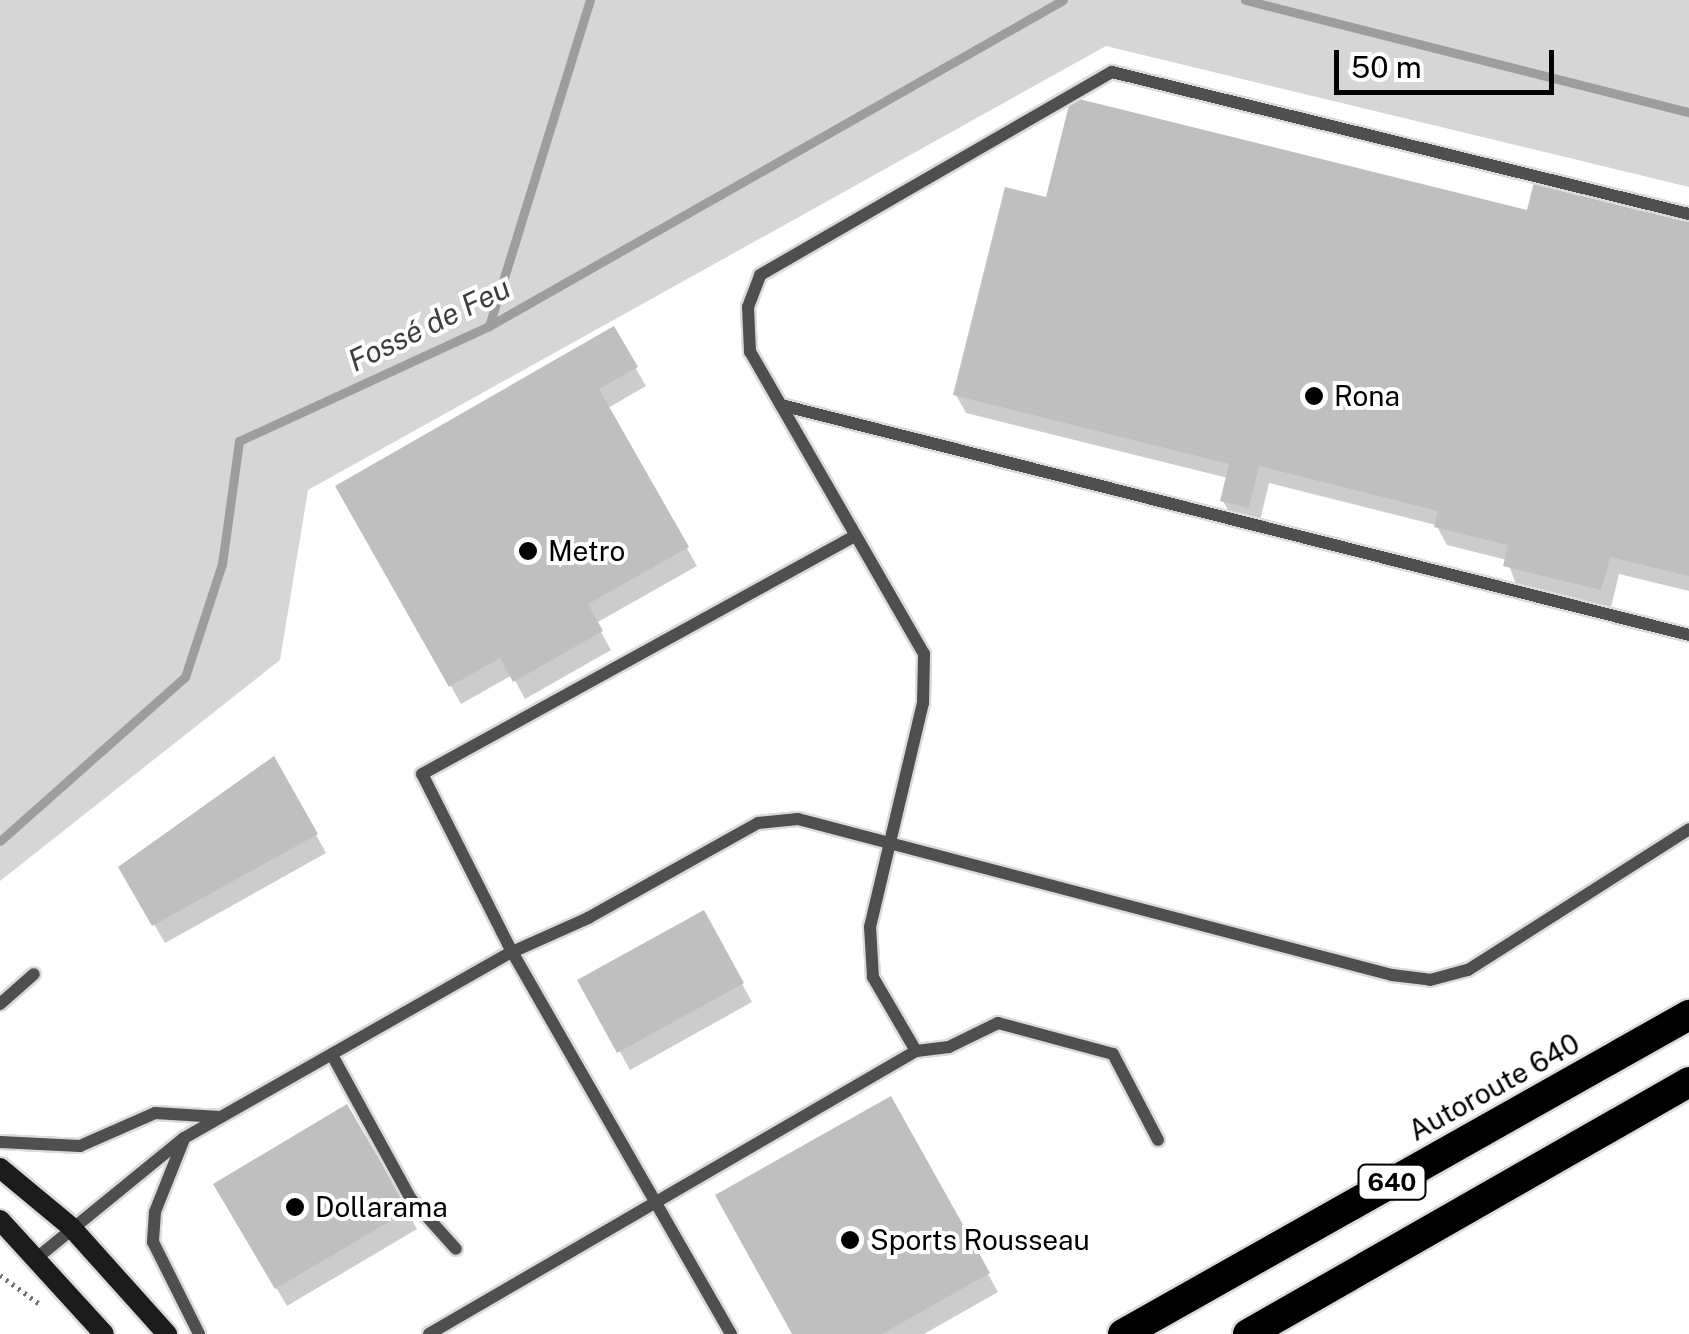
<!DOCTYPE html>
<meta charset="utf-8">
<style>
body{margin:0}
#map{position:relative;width:1689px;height:1334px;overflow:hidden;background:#fff;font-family:"Public Sans",sans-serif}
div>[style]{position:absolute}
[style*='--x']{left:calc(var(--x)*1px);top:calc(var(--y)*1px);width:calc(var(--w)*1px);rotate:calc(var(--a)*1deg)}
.green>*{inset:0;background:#d6d6d6}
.shadow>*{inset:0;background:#0003}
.stream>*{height:9px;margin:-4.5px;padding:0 4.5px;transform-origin:4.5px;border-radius:4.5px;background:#9d9d9d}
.building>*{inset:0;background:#bfbfbf}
.path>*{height:5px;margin-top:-2.5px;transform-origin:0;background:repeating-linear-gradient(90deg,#717171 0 2.5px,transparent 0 7.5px)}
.roads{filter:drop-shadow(2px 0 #dbdbdb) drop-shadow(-2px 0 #dbdbdb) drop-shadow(0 2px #dbdbdb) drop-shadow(0 -2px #dbdbdb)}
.service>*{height:12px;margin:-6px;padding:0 6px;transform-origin:6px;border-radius:6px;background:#4f4f4f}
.secondary>*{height:20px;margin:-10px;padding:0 10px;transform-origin:10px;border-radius:10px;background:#1c1c1c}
.motorway>*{height:30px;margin:-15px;padding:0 15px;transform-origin:15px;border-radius:15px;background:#000}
.dots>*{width:28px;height:28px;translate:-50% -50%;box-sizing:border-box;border:5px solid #fff;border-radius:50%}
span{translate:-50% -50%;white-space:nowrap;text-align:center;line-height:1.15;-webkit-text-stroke:8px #fff;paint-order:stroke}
.shield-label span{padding:2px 8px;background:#fff;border:2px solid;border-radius:8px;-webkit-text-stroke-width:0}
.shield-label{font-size:25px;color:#000;font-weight:700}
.poi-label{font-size:28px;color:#000}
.left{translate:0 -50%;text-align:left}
.street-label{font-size:28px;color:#000}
.water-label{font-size:30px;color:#3e3e3e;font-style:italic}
.scale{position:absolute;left:1334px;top:50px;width:220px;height:45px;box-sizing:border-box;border:5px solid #000;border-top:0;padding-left:12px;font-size:30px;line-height:35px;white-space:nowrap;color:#000;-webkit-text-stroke:8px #fff;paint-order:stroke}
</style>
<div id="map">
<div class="green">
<i style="clip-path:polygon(0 0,1689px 0,1689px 187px,1106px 46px,308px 490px,280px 660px,0 881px)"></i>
</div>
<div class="shadow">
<i style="clip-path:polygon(1047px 200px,1529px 213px,1689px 210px,1689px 591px,1619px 574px,1611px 607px,1516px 584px,1507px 560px,1447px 545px,1436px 525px,1269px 483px,1259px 525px,1233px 519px,1223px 501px,1228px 478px,966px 413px,956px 395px)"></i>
<i style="clip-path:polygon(613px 330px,646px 386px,608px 408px,697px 566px,596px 623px,611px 650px,525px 699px,512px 675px,461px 704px,339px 487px)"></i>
<i style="clip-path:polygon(274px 759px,326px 853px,165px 943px,121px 868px)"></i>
<i style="clip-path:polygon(703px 913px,752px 1002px,630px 1070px,581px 981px)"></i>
<i style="clip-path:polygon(890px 1099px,998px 1292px,924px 1334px,795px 1334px)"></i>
<i style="clip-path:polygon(346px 1108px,417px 1229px,287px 1306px,216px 1185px)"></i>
</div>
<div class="stream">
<i style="--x:1245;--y:0;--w:458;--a:14.2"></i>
<i style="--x:489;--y:326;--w:341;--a:-72.8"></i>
<i style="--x:0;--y:841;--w:247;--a:-41.6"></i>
<i style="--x:185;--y:677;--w:119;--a:-71.9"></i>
<i style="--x:222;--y:564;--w:124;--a:-82.1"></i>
<i style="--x:239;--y:441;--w:275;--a:-24.7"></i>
<i style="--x:489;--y:326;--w:660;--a:-29.59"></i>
</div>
<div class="building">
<i style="clip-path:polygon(1071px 97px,1527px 210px,1537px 170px,1689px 208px,1689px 576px,1610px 557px,1601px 590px,1503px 566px,1508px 545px,1434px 527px,1438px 511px,1259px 466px,1249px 508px,1220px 501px,1229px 464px,953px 395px,1005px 187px,1046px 197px)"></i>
<i style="clip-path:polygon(614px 326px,638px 367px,599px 389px,689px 547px,588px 604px,603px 631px,513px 682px,500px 658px,449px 687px,335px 486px)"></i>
<i style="clip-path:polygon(274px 756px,318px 834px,152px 926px,118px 867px)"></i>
<i style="clip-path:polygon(704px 910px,744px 983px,617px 1053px,577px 980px)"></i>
<i style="clip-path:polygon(891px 1096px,990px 1273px,882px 1334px,792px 1334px,715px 1195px)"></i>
<i style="clip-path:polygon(347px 1104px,409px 1210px,275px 1289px,213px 1184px)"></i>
</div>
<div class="path">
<i style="--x:0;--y:1275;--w:51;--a:36.2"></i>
</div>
<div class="roads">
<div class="service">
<i style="--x:781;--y:405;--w:937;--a:14.21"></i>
<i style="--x:0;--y:1004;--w:45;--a:-41.4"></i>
<i style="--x:332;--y:1055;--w:164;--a:61.3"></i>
<i style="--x:411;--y:1199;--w:67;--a:48"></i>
<i style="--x:184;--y:1139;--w:79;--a:111.7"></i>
<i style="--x:155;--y:1212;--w:30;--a:94"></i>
<i style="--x:153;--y:1242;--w:103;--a:63.4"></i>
<i style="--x:1158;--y:1140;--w:97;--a:-117.6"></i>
<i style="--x:1113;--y:1054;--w:119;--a:-164.9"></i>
<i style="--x:998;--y:1023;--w:55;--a:153.9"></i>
<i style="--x:949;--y:1047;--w:33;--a:173"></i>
<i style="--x:916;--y:1051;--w:86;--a:-120.2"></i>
<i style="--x:873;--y:977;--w:50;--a:-93.4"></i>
<i style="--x:870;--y:927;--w:230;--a:-76.7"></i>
<i style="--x:923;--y:703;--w:49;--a:-88.8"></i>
<i style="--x:924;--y:654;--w:349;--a:-119.9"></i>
<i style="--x:750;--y:352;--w:45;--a:-92.5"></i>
<i style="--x:748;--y:307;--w:34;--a:-69"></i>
<i style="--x:760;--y:275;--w:406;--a:-30"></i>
<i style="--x:1112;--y:72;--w:594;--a:13.83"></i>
<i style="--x:0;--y:1142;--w:80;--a:2.9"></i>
<i style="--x:80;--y:1146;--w:82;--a:-23.7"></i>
<i style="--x:155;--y:1113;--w:65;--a:3.5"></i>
<i style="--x:38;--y:1257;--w:188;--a:-39.2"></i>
<i style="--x:184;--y:1138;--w:377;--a:-29.6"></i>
<i style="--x:512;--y:952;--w:83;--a:-24.1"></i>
<i style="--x:588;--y:918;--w:195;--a:-29.2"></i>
<i style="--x:758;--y:823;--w:40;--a:-5.7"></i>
<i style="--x:798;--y:819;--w:614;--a:14.72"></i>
<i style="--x:1392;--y:975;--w:38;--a:7"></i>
<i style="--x:1430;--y:980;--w:39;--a:-15"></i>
<i style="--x:1468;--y:970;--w:262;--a:-32.5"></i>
<i style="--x:429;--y:1334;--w:563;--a:-30.16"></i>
<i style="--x:731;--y:1334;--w:440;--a:-119.8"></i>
<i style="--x:512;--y:952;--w:199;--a:-116.8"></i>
<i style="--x:422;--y:774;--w:492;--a:-28.8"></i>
</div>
<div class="secondary">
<i style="--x:0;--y:1168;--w:92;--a:39.7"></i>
<i style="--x:71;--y:1227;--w:144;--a:48.1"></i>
<i style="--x:0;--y:1220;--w:154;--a:47.6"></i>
</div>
<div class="motorway">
<i style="--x:1123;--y:1334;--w:650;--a:-29.41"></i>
<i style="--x:1248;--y:1334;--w:508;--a:-29.74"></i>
</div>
</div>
<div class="dots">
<i style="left:1314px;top:396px;background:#000"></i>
<i style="left:528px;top:551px;background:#000"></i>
<i style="left:295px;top:1207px;background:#000"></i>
<i style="left:850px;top:1240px;background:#000"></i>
</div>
<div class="shield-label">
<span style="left:1392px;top:1182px">640</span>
</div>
<div class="poi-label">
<span class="left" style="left:1334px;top:396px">Rona</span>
<span class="left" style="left:548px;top:551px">Metro</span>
<span class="left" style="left:315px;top:1207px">Dollarama</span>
<span class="left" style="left:870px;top:1240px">Sports Rousseau</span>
</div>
<div class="street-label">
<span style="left:1494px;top:1087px;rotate:-29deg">Autoroute 640</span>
</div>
<div class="water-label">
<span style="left:429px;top:324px;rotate:-26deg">Fossé de Feu</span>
</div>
<div class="scale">50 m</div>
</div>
